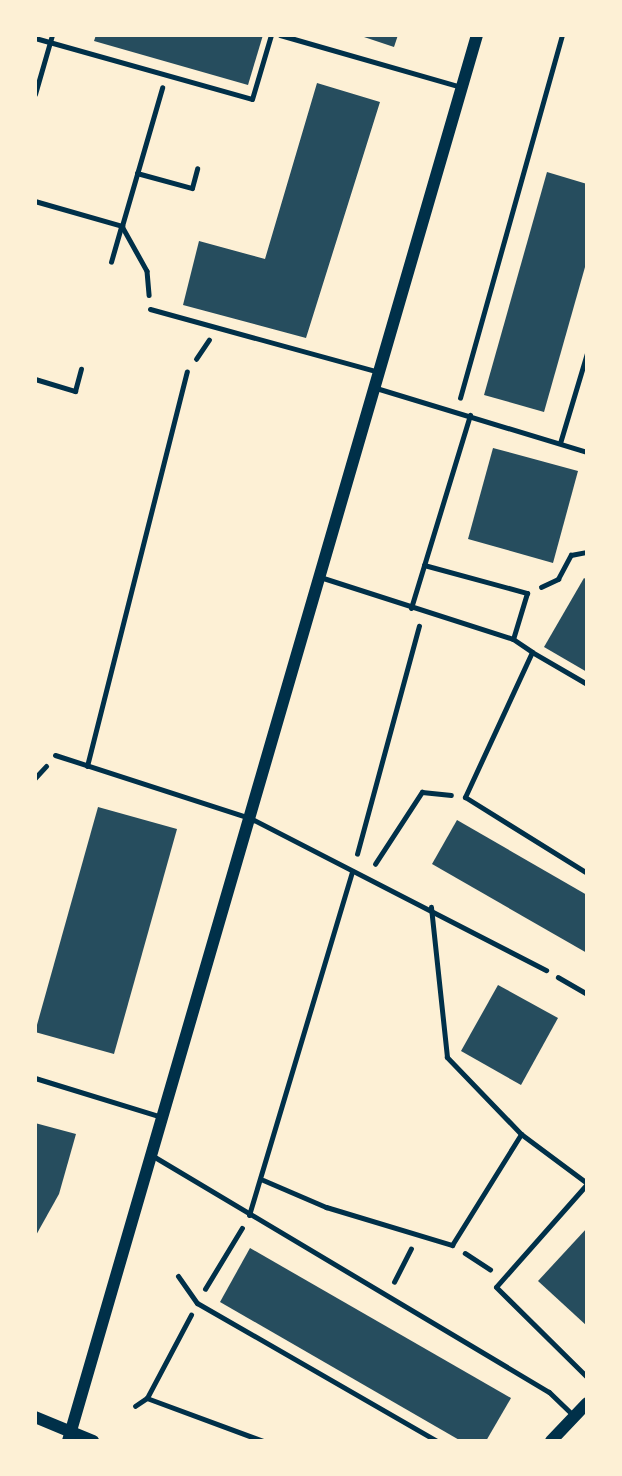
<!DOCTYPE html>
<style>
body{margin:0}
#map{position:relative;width:622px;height:1476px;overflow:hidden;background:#fdf0d5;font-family:"Roboto Condensed",sans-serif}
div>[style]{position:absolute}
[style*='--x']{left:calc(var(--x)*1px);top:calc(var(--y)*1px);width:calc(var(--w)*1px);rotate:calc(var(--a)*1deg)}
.building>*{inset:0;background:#264d5e}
.path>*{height:4.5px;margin:-2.25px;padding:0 2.25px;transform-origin:2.25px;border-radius:2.25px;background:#003049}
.service>*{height:5px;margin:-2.5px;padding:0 2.5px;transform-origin:2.5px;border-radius:2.5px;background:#003049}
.tertiary>*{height:12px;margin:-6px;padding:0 6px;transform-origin:6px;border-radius:6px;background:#003049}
span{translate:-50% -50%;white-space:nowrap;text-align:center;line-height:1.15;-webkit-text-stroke:6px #fdf0d5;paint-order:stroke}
.frame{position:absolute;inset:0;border:37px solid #fdf0d5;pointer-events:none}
</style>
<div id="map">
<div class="building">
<i style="clip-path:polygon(96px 35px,263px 35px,248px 85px,94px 41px)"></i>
<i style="clip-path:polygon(358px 35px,398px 35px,394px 47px)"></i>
<i style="clip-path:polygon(317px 83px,380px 102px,306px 338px,183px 305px,199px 241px,265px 259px)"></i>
<i style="clip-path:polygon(547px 172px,587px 184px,587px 260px,544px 412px,484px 395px)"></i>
<i style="clip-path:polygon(493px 448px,578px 471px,553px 563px,468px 539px)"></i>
<i style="clip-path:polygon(584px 578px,587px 580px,587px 672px,544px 647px)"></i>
<i style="clip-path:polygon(98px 807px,177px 829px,114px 1054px,35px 1032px)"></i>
<i style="clip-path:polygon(457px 820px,587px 895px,587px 953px,432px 864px)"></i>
<i style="clip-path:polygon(498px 985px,558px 1018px,521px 1085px,461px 1051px)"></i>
<i style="clip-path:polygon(35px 1123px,76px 1134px,59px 1194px,35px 1237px)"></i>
<i style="clip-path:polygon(587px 1228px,587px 1326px,538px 1281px)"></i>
<i style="clip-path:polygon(250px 1248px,511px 1398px,486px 1441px,461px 1441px,220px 1302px)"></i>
</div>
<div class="path">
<i style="--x:137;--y:173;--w:57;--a:15.3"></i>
<i style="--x:192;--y:188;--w:20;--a:-75"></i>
<i style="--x:35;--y:201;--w:91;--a:16"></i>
<i style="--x:122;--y:226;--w:144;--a:-73.8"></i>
<i style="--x:122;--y:226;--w:51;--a:60.9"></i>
<i style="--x:147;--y:271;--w:24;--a:85"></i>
<i style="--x:111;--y:262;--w:36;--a:-74"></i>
<i style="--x:196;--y:359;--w:23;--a:-56"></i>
<i style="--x:460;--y:398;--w:377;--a:-74.3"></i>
<i style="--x:541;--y:587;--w:19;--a:-25"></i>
<i style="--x:558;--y:579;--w:27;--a:-62"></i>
<i style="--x:571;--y:555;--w:16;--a:-11"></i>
<i style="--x:35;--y:778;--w:16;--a:-47"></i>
<i style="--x:357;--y:854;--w:236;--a:-74.8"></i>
<i style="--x:375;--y:864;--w:86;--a:-56.9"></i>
<i style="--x:422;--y:792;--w:29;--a:6"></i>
<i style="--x:558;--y:977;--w:34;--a:30"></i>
<i style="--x:465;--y:1253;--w:30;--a:33"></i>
<i style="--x:394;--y:1282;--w:37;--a:-63"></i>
<i style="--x:205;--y:1289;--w:71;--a:-58.8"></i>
<i style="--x:147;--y:1398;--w:124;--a:20.3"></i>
<i style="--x:135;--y:1406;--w:14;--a:-34"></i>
<i style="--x:147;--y:1398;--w:94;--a:-62.1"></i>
</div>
<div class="service">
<i style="--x:280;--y:35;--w:188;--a:16"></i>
<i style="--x:35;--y:38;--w:225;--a:15.7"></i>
<i style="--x:252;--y:99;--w:67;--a:-73.5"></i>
<i style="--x:35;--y:94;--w:61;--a:-73.9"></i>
<i style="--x:150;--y:309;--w:237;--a:15.4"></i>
<i style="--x:35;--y:379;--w:42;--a:16.7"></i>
<i style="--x:75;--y:391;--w:23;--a:-75"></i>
<i style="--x:376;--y:388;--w:220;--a:16.9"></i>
<i style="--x:560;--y:443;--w:94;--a:-73.3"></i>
<i style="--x:424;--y:565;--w:107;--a:15.2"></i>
<i style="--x:527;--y:593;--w:48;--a:106.9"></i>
<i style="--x:320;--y:577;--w:203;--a:17.8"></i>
<i style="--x:513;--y:639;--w:23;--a:34"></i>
<i style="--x:411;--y:608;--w:202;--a:-73"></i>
<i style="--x:587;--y:684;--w:64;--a:-149.8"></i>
<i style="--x:532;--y:652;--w:160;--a:114.8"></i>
<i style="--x:465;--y:797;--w:144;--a:31.9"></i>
<i style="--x:55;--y:755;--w:205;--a:17.9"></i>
<i style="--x:250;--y:818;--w:333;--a:27.2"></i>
<i style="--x:87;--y:766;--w:407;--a:-75.8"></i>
<i style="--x:35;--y:1078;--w:133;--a:17.1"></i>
<i style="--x:521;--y:1134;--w:82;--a:36.6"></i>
<i style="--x:153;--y:1156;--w:461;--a:30.8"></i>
<i style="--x:549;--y:1392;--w:35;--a:44"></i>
<i style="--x:263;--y:1180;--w:69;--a:23.2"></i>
<i style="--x:326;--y:1207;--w:132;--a:16.8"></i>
<i style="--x:452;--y:1245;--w:131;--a:-58.1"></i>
<i style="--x:521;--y:1134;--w:107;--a:-133.9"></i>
<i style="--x:447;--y:1057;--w:151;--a:-96.1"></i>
<i style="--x:587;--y:1184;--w:137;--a:131.5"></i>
<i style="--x:496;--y:1287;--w:128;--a:44.7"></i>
<i style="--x:249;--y:1215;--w:359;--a:-73.3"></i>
<i style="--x:178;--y:1276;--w:33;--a:55"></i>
<i style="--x:197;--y:1303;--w:277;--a:29.9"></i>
</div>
<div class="tertiary">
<i style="--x:35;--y:1417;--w:63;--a:22.5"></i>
<i style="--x:68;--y:1441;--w:1464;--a:-73.78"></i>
<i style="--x:551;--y:1441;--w:52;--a:-46.5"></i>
</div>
<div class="frame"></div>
</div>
